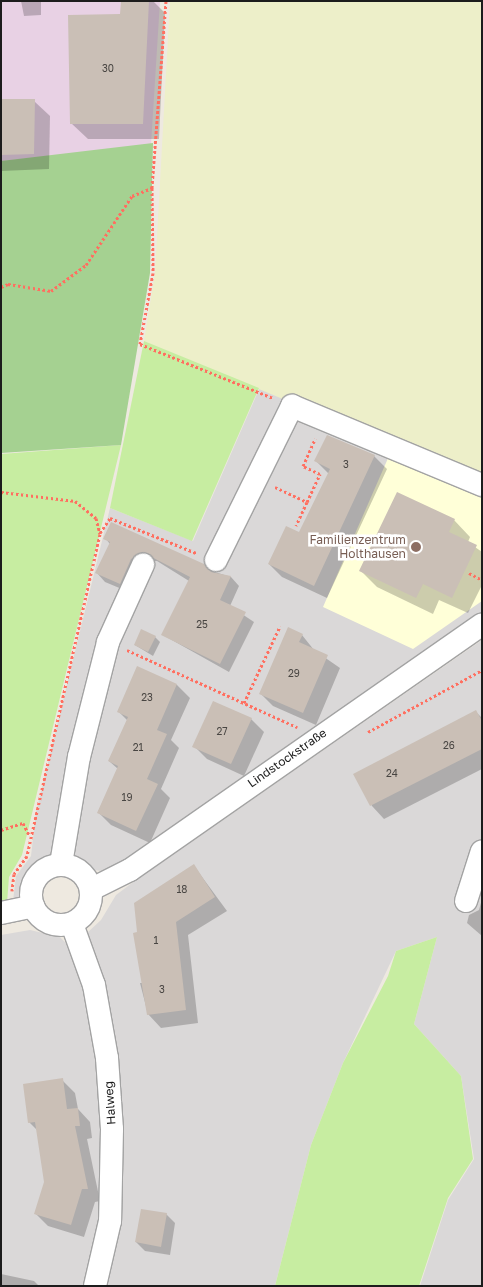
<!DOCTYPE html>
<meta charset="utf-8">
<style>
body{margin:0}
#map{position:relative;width:483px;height:1287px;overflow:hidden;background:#eee9e0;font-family:"Golos Text",sans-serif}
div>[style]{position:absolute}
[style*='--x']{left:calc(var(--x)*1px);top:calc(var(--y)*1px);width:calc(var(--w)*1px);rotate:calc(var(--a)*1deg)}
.residential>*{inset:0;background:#dad8d8}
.industrial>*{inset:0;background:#e8d1e4}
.education>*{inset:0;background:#ffffd8}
.farmland>*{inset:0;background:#edefc9}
.grass>*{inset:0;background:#c7eda1}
.forest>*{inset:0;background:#a5d191}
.shadow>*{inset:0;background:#0003}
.building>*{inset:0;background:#cabfb6}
.path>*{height:3px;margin-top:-1.5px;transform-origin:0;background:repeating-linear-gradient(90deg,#ff6f60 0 2.5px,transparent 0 5px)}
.roads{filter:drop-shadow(1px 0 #a3a3a3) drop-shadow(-1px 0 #a3a3a3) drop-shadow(0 1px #a3a3a3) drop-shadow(0 -1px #a3a3a3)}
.minor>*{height:22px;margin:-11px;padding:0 11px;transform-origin:11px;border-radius:11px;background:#fff}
.minor>.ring{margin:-11px;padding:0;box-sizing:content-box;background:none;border:22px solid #fff;border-radius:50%}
.dots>*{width:14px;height:14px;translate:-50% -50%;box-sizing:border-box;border:2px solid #fff;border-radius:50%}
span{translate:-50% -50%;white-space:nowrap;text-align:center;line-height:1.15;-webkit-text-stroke:5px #fff;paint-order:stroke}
.number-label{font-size:10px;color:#484542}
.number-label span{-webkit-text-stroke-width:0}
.education-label{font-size:12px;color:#785e54}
.right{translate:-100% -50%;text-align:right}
.street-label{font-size:12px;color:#1c1c1c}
.frame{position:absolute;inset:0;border:2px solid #1c1c1c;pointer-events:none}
</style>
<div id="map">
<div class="residential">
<i style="clip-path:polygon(260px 387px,482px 488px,482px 616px,111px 872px,93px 870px,74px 858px,46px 861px,32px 875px,24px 894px,13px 901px,16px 876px,31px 856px,36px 812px,110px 508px,193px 541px)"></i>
<i style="clip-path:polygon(482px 640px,482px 837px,458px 900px,482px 876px,482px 1286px,420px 1286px,448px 1200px,474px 1159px,461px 1076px,414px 1024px,437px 937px,396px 951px,343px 1063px,311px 1145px,275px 1286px,100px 1286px,122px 1186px,87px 933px,101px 920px,116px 895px,132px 883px)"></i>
<i style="clip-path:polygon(30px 930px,60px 937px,78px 956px,100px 1075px,107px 1186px,85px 1286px,1px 1286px,1px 935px)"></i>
</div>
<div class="industrial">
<i style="clip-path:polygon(1px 1px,160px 1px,151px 145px,1px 161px)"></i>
</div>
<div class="education">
<i style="clip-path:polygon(389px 456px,482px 493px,482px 601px,413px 649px,323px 607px)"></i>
</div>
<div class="farmland">
<i style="clip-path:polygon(170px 1px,482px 1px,482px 482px,144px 341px,155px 273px)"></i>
</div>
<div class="grass">
<i style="clip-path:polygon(144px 341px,259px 388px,192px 541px,110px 508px)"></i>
<i style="clip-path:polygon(121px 445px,22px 855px,9px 877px,7px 903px,1px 903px,1px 454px)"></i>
<i style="clip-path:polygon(437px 937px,414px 1024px,461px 1076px,473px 1159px,448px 1198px,419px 1286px,275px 1286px,311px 1145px,343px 1063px,388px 976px,396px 951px)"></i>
</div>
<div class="forest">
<i style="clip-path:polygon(153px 143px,150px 273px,121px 445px,1px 453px,1px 161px)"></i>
</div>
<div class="shadow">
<i style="clip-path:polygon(21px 1px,41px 1px,41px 15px,24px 16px)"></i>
<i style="clip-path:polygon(122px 1px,153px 1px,165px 13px,159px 139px,88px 139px,71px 123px,121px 15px)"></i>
<i style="clip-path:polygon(1px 100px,34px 101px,50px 116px,49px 169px,1px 171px)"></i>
<i style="clip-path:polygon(374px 456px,387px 469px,327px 598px,282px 577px,269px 564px,300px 534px,329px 474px,316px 461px)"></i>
<i style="clip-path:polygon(454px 520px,470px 537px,468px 542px,482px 552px,482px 585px,468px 613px,439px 600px,433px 614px,377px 587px,361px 571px)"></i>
<i style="clip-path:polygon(105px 538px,231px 577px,239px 586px,230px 606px,254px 622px,229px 672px,163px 635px,189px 581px,157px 561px,146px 562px,129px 592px,105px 582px,97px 573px,110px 544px)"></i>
<i style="clip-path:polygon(302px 635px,314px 650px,340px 668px,316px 725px,273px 706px,261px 694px)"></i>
<i style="clip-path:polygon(155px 637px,160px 642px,153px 656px,135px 645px)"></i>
<i style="clip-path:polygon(138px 668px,177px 685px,190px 698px,171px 740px,179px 748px,161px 789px,170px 798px,150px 843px,111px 825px,98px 812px,118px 769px,109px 761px,128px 721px,118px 711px)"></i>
<i style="clip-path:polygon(476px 712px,482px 718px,482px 769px,384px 819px,372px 806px,355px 774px)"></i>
<i style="clip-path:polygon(251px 719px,264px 732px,244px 776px,207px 759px,194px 746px)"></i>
<i style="clip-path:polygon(194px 866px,227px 911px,188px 935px,198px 1023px,161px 1028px,148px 1014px,140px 983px,145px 983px,139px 933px)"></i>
<i style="clip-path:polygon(482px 899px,482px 936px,467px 923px,469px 915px,479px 910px)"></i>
<i style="clip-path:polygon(62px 1080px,75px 1093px,78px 1109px,90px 1122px,92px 1138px,87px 1139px,100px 1201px,95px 1202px,84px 1237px,48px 1226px,35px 1213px,45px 1182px,38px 1131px,29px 1122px)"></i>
<i style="clip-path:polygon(166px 1214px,175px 1223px,170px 1255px,145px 1251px,136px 1242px)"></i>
<i style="clip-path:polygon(1px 1274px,34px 1281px,39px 1286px,1px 1286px)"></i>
</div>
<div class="building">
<i style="clip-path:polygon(121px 1px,149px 1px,143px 124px,70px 124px,68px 15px,120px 14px)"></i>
<i style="clip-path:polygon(1px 99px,35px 99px,34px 154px,1px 155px)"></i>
<i style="clip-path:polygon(327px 435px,375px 455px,314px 586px,268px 564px,286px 526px,299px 532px,330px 469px,314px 461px)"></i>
<i style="clip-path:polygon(397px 492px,455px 519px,449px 532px,477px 545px,452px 598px,423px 584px,416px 598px,359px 571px)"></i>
<i style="clip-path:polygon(111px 522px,204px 564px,211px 572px,231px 576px,220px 600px,246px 612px,220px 664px,161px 635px,190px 577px,142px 552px,131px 559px,120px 584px,95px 573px,110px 542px,103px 539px)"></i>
<i style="clip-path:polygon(288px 627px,303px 634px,299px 642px,328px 655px,303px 713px,259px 694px)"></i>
<i style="clip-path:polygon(141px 629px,156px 636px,148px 652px,134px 645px)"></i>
<i style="clip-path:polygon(137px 666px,177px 684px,157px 730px,167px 734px,147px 779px,158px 784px,136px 831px,97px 813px,118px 766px,108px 761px,128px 717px,117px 712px)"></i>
<i style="clip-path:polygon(213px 701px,252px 718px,231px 764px,192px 747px)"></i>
<i style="clip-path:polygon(476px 710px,482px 721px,482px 749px,370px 806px,353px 774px)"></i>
<i style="clip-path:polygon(194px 864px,215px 897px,176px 922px,186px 1010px,147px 1015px,133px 933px,137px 932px,134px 903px)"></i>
<i style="clip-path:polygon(63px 1078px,67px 1109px,78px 1108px,80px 1126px,75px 1126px,88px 1189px,82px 1189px,71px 1225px,34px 1214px,44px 1182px,35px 1122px,28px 1123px,23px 1084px)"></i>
<i style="clip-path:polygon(141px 1209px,167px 1213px,161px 1247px,135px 1242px)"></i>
</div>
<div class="path">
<i style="--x:166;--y:1;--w:188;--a:94.3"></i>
<i style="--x:152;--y:188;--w:85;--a:89.3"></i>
<i style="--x:153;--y:273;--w:72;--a:100.4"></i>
<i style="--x:140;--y:344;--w:144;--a:22.1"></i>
<i style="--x:1;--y:287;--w:8;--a:-23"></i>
<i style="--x:8;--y:284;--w:44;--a:9.2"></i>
<i style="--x:51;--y:291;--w:44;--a:-36.6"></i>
<i style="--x:86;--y:265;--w:83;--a:-56.3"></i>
<i style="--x:132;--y:196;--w:22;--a:-22"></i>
<i style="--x:275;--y:487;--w:35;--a:25"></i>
<i style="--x:307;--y:502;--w:26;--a:115"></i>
<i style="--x:1;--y:492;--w:75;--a:6.9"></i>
<i style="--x:75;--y:501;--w:27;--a:39"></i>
<i style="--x:96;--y:518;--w:16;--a:76"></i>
<i style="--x:100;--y:534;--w:330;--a:102.8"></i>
<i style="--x:27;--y:856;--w:22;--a:126"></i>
<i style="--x:14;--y:874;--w:17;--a:97"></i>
<i style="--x:307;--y:502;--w:31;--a:-65"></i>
<i style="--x:320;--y:474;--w:19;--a:-155"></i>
<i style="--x:303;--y:466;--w:30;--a:-66"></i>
<i style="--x:100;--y:533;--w:18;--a:-56"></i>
<i style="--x:110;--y:518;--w:93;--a:22.1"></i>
<i style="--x:469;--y:573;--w:15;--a:28"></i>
<i style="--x:127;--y:650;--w:187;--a:24.4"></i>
<i style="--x:244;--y:703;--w:85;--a:-64.9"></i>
<i style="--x:368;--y:732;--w:130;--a:-28.5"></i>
<i style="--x:1;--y:830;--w:23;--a:-18"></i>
<i style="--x:23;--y:823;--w:13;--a:63"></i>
</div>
<div class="roads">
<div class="minor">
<i style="--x:216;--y:560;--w:172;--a:-63.7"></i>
<i style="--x:292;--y:406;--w:206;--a:22.6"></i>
<i style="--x:61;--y:864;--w:109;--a:-80.5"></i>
<i style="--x:79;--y:757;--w:119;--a:-75.8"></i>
<i style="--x:108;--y:642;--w:85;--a:-65.6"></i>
<i class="ring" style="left:31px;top:865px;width:38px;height:38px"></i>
<i style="--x:92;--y:889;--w:42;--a:-26.6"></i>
<i style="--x:130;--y:870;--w:429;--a:-34.9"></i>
<i style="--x:466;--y:901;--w:52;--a:-72.3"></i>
<i style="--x:1;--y:913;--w:33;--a:-12"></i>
<i style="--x:72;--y:924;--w:65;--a:70.2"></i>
<i style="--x:94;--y:985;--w:74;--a:79.9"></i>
<i style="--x:107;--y:1058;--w:71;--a:86"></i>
<i style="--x:112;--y:1129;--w:92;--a:91.2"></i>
<i style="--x:110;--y:1221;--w:67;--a:103"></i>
</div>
</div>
<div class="dots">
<i style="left:416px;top:547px;background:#8d6e63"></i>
</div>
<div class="number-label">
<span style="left:108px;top:69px">30</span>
<span style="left:346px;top:465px">3</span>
<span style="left:202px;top:625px">25</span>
<span style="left:294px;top:674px">29</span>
<span style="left:147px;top:698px">23</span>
<span style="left:222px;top:732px">27</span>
<span style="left:449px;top:746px">26</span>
<span style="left:138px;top:748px">21</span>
<span style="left:392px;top:774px">24</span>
<span style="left:127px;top:798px">19</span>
<span style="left:182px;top:890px">18</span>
<span style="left:156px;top:941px">1</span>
<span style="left:162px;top:990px">3</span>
</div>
<div class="education-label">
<span class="right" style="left:406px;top:547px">Familienzentrum<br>Holthausen</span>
</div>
<div class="street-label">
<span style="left:287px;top:758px;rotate:-35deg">Lindstockstraße</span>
<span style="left:110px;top:1103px;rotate:-94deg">Halweg</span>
</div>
<div class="frame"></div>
</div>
